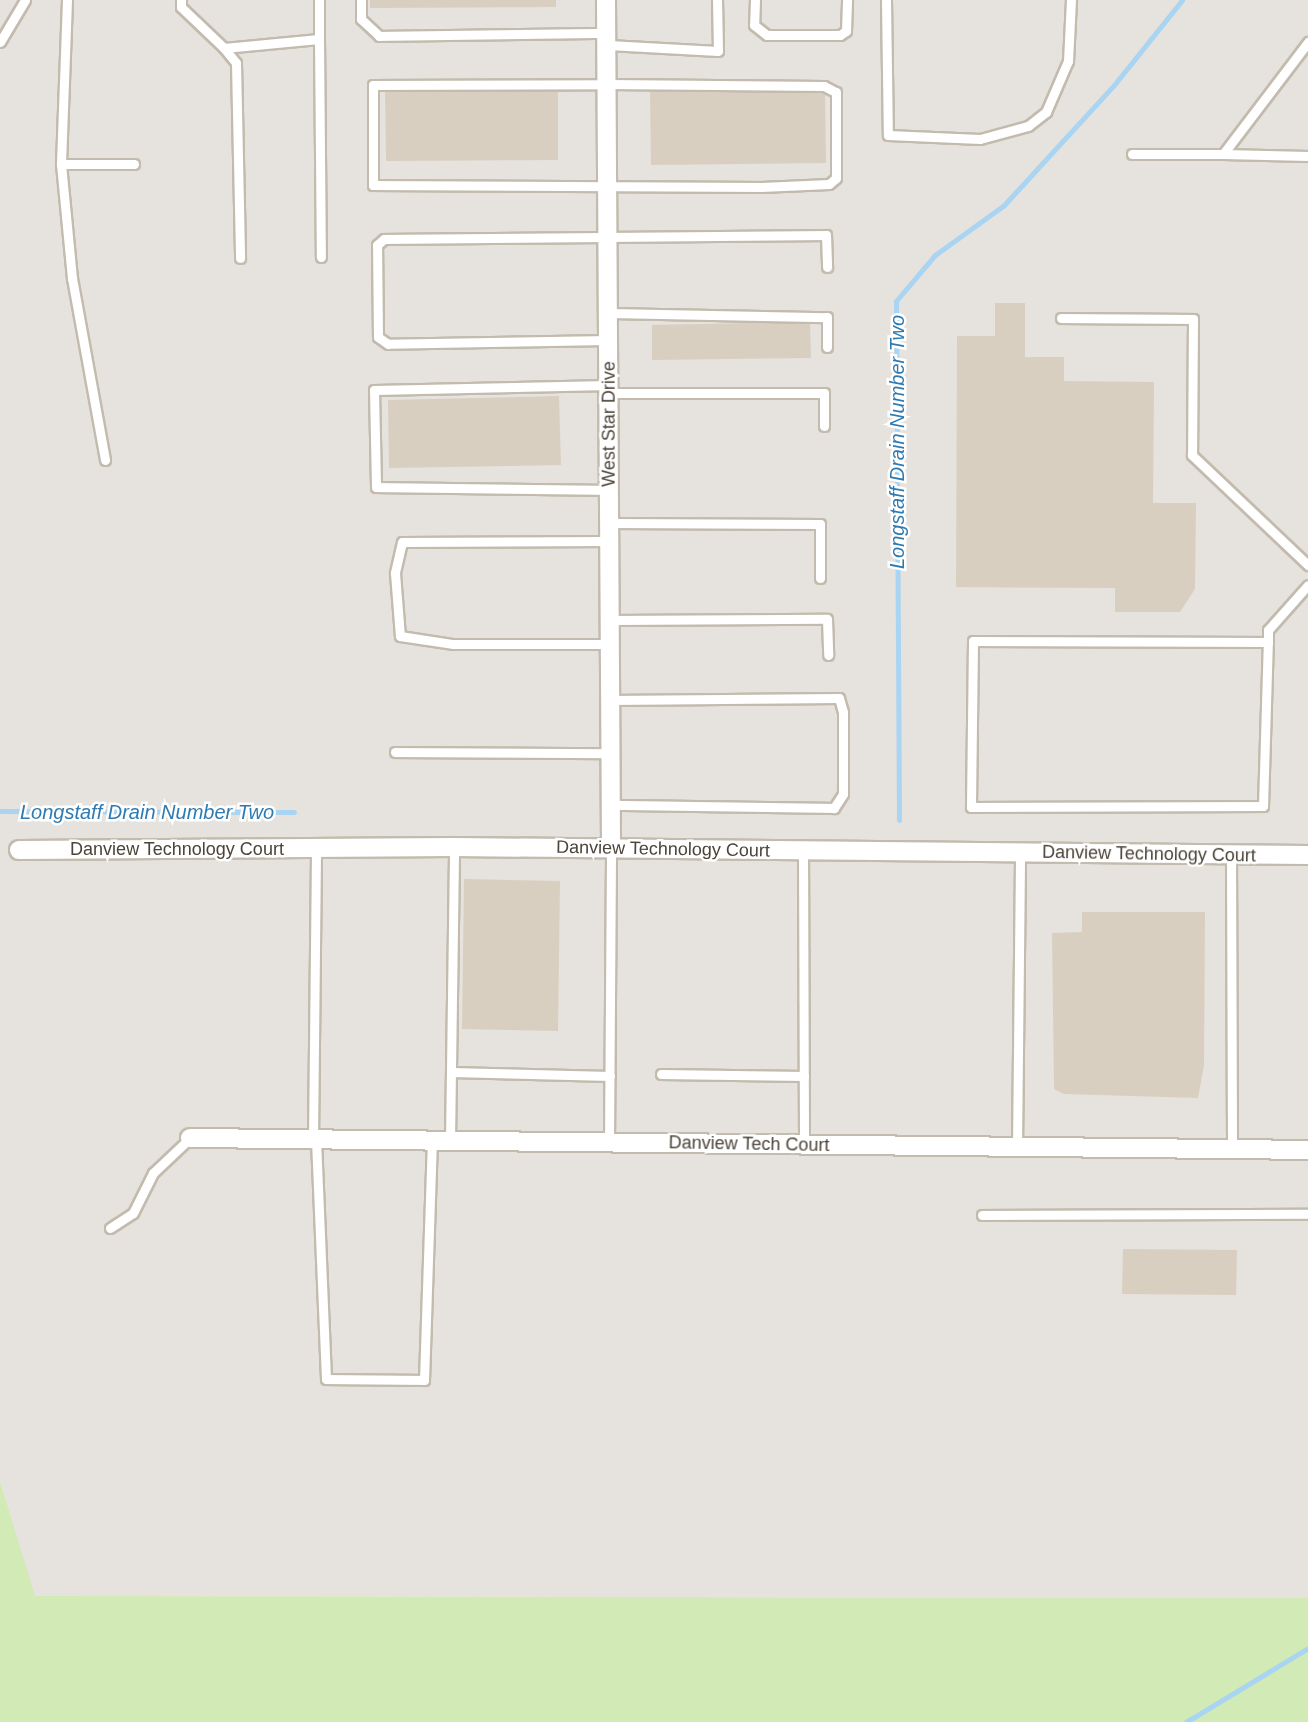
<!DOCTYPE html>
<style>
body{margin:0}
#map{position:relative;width:1308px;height:1722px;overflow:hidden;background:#f6f3ec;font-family:Arial,sans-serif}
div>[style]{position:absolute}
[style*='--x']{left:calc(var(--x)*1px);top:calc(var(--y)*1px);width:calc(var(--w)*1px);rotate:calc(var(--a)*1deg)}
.industrial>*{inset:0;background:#e6e2dd}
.green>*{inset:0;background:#d2eab5}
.stream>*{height:5px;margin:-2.5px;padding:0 2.5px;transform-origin:2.5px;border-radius:2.5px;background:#a9d4f2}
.building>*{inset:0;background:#d8cfc1}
.roads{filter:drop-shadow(2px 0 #c2bbae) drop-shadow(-2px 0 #c2bbae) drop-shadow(0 2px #c2bbae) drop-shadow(0 -2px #c2bbae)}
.lane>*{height:9px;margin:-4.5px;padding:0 4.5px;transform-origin:4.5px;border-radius:4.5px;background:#fff}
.street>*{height:18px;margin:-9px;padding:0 9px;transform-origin:9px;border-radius:9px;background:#fff}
span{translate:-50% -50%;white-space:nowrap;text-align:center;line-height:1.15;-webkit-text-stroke:5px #fff;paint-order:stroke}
.street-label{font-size:18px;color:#4b4439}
.water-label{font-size:20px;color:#2e7ab2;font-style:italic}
</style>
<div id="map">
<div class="industrial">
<i style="clip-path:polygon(0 0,1308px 0,1308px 1598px,34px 1596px,0 1481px)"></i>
</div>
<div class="green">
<i style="clip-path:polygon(0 1481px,35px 1596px,1308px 1598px,1308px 1722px,0 1722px)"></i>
</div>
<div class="stream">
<i style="--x:0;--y:811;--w:294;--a:0.2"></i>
<i style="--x:899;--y:820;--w:519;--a:-90.33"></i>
<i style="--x:896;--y:301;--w:60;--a:-49.7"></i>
<i style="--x:935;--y:255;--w:85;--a:-35.9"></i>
<i style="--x:1004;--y:205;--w:163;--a:-47.5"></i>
<i style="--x:1114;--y:85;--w:109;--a:-51.3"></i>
<i style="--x:1186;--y:1722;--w:143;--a:-31.2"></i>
</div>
<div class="building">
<i style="clip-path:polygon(370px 0,556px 0,556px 7px,370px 8px)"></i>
<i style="clip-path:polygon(558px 89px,558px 160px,386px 161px,385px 90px)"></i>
<i style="clip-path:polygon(825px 91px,826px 163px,651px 165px,650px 92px)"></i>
<i style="clip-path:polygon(995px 303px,1025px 303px,1025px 357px,1064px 357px,1064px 381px,1154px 382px,1153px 503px,1196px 503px,1195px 589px,1180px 612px,1115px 612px,1115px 588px,956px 587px,957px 336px,995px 336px)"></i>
<i style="clip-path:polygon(810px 322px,811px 358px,652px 360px,652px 325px)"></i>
<i style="clip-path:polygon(559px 396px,561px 465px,389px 468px,388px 400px)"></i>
<i style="clip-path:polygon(464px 879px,560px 881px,558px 1031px,462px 1029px)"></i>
<i style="clip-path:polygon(1082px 912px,1205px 912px,1204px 1065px,1198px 1098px,1064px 1094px,1054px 1089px,1052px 933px,1082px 932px)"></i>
<i style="clip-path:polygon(1123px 1249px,1237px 1250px,1236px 1295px,1122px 1294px)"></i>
</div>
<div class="roads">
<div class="lane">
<i style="--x:67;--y:0;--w:164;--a:92.1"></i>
<i style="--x:61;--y:164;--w:73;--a:0"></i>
<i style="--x:181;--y:0;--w:7;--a:90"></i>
<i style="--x:181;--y:7;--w:59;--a:43.6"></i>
<i style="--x:224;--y:48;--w:95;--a:-5.4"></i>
<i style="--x:319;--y:39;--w:218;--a:89.5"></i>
<i style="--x:361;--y:0;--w:19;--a:90"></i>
<i style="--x:361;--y:19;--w:25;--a:43"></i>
<i style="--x:379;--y:36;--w:229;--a:-0.8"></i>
<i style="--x:755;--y:0;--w:25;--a:92"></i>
<i style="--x:754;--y:25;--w:16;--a:38"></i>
<i style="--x:767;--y:35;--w:73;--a:0"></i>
<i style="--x:840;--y:35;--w:7;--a:-34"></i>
<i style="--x:846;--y:31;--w:31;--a:-88"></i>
<i style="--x:886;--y:0;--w:135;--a:89.2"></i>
<i style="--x:888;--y:135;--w:92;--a:2.5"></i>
<i style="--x:980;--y:139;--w:50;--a:-15.2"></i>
<i style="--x:1028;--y:126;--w:23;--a:-38"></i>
<i style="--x:1046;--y:112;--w:56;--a:-66.7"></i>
<i style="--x:1068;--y:61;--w:61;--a:-87.2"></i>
<i style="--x:319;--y:39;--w:39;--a:-90"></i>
<i style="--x:0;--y:42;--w:49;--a:-59.2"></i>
<i style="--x:608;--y:45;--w:110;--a:3.1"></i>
<i style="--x:718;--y:51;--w:51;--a:-91.1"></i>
<i style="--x:224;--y:48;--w:19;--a:51"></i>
<i style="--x:236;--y:63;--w:195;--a:88.8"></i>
<i style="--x:608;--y:84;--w:216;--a:0.5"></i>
<i style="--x:824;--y:86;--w:13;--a:27"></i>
<i style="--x:836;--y:92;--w:86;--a:90"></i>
<i style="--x:836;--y:178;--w:9;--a:139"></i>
<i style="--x:829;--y:184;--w:68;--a:177.5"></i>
<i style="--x:761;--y:187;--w:388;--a:-179.7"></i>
<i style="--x:373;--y:185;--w:100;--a:-90"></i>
<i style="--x:373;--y:85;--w:235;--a:-0.2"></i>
<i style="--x:1132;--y:154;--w:91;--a:0"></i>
<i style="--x:1223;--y:154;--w:141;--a:-52.8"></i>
<i style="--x:1223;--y:154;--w:85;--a:1.3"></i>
<i style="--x:61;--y:164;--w:115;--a:84.5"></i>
<i style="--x:72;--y:278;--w:185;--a:79.7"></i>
<i style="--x:609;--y:313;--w:218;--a:1.1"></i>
<i style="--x:827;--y:317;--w:30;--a:90"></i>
<i style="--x:1061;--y:318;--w:132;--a:0.4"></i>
<i style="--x:1193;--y:319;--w:136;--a:90.4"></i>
<i style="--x:1192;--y:455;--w:160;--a:43.5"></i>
<i style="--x:609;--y:340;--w:221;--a:179"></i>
<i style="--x:388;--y:344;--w:12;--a:-145"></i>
<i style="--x:378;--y:337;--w:92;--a:-90.6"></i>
<i style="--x:377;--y:245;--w:9;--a:-41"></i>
<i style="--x:384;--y:239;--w:442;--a:-0.5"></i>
<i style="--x:826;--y:235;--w:32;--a:88"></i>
<i style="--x:609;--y:385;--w:235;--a:178.8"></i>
<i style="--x:374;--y:390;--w:97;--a:88.8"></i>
<i style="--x:376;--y:487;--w:234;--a:0.7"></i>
<i style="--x:609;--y:393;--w:215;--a:0"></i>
<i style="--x:824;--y:393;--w:33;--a:90"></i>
<i style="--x:610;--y:523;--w:210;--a:0.3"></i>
<i style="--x:820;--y:524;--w:54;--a:90"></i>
<i style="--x:610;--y:541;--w:208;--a:179.7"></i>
<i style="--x:402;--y:542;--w:32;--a:103"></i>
<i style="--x:395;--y:573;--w:63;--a:85.5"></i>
<i style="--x:400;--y:636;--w:54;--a:8.6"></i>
<i style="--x:453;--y:644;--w:157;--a:0"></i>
<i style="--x:610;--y:620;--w:217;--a:-0.3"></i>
<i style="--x:827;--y:619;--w:36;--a:88"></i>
<i style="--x:1268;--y:642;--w:295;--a:-179.8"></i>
<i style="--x:973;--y:641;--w:166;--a:90.7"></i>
<i style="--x:971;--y:807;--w:292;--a:-0.2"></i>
<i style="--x:1263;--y:806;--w:164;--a:-88.3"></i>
<i style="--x:1268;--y:642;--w:12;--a:-90"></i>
<i style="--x:1268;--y:630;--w:60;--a:-48.4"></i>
<i style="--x:610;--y:700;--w:229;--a:-0.5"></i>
<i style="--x:839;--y:698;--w:15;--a:74"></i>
<i style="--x:843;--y:712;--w:82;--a:90"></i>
<i style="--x:843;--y:794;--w:17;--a:123"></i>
<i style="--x:834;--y:808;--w:224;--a:-179.2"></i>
<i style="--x:395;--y:752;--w:215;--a:0.3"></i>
<i style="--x:803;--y:850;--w:295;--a:89.8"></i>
<i style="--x:1231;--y:854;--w:295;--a:89.8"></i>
<i style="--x:451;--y:1072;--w:159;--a:1.4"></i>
<i style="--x:661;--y:1074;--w:143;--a:0.8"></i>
<i style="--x:313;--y:1140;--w:292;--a:-89.4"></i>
<i style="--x:316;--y:1140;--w:239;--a:87.6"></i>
<i style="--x:326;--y:1379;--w:98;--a:0.6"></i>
<i style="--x:424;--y:1380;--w:239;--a:-88.1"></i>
<i style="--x:450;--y:1141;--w:294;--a:-89.2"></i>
<i style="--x:609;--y:1143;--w:295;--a:-89.6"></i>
<i style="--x:1017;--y:1147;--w:295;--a:-89.4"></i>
<i style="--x:982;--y:1215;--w:326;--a:-0.2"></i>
<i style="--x:110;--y:1228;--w:27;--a:-33"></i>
<i style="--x:133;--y:1213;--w:45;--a:-63.4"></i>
<i style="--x:153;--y:1173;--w:51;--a:-43.4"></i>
</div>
<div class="street">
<i style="--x:606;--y:0;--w:848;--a:89.66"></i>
<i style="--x:19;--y:850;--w:435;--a:-0.4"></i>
<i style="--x:454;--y:847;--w:854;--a:0.54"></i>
<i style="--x:190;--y:1138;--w:1118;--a:0.61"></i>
</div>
</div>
<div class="street-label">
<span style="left:609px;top:424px;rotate:-90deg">West Star Drive</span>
<span style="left:177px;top:849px">Danview Technology Court</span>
<span style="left:663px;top:849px;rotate:1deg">Danview Technology Court</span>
<span style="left:1149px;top:854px;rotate:1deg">Danview Technology Court</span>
<span style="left:749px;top:1144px;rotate:1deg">Danview Tech Court</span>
</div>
<div class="water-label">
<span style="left:897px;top:442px;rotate:-90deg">Longstaff Drain Number Two</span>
<span style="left:147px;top:812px">Longstaff Drain Number Two</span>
</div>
</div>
